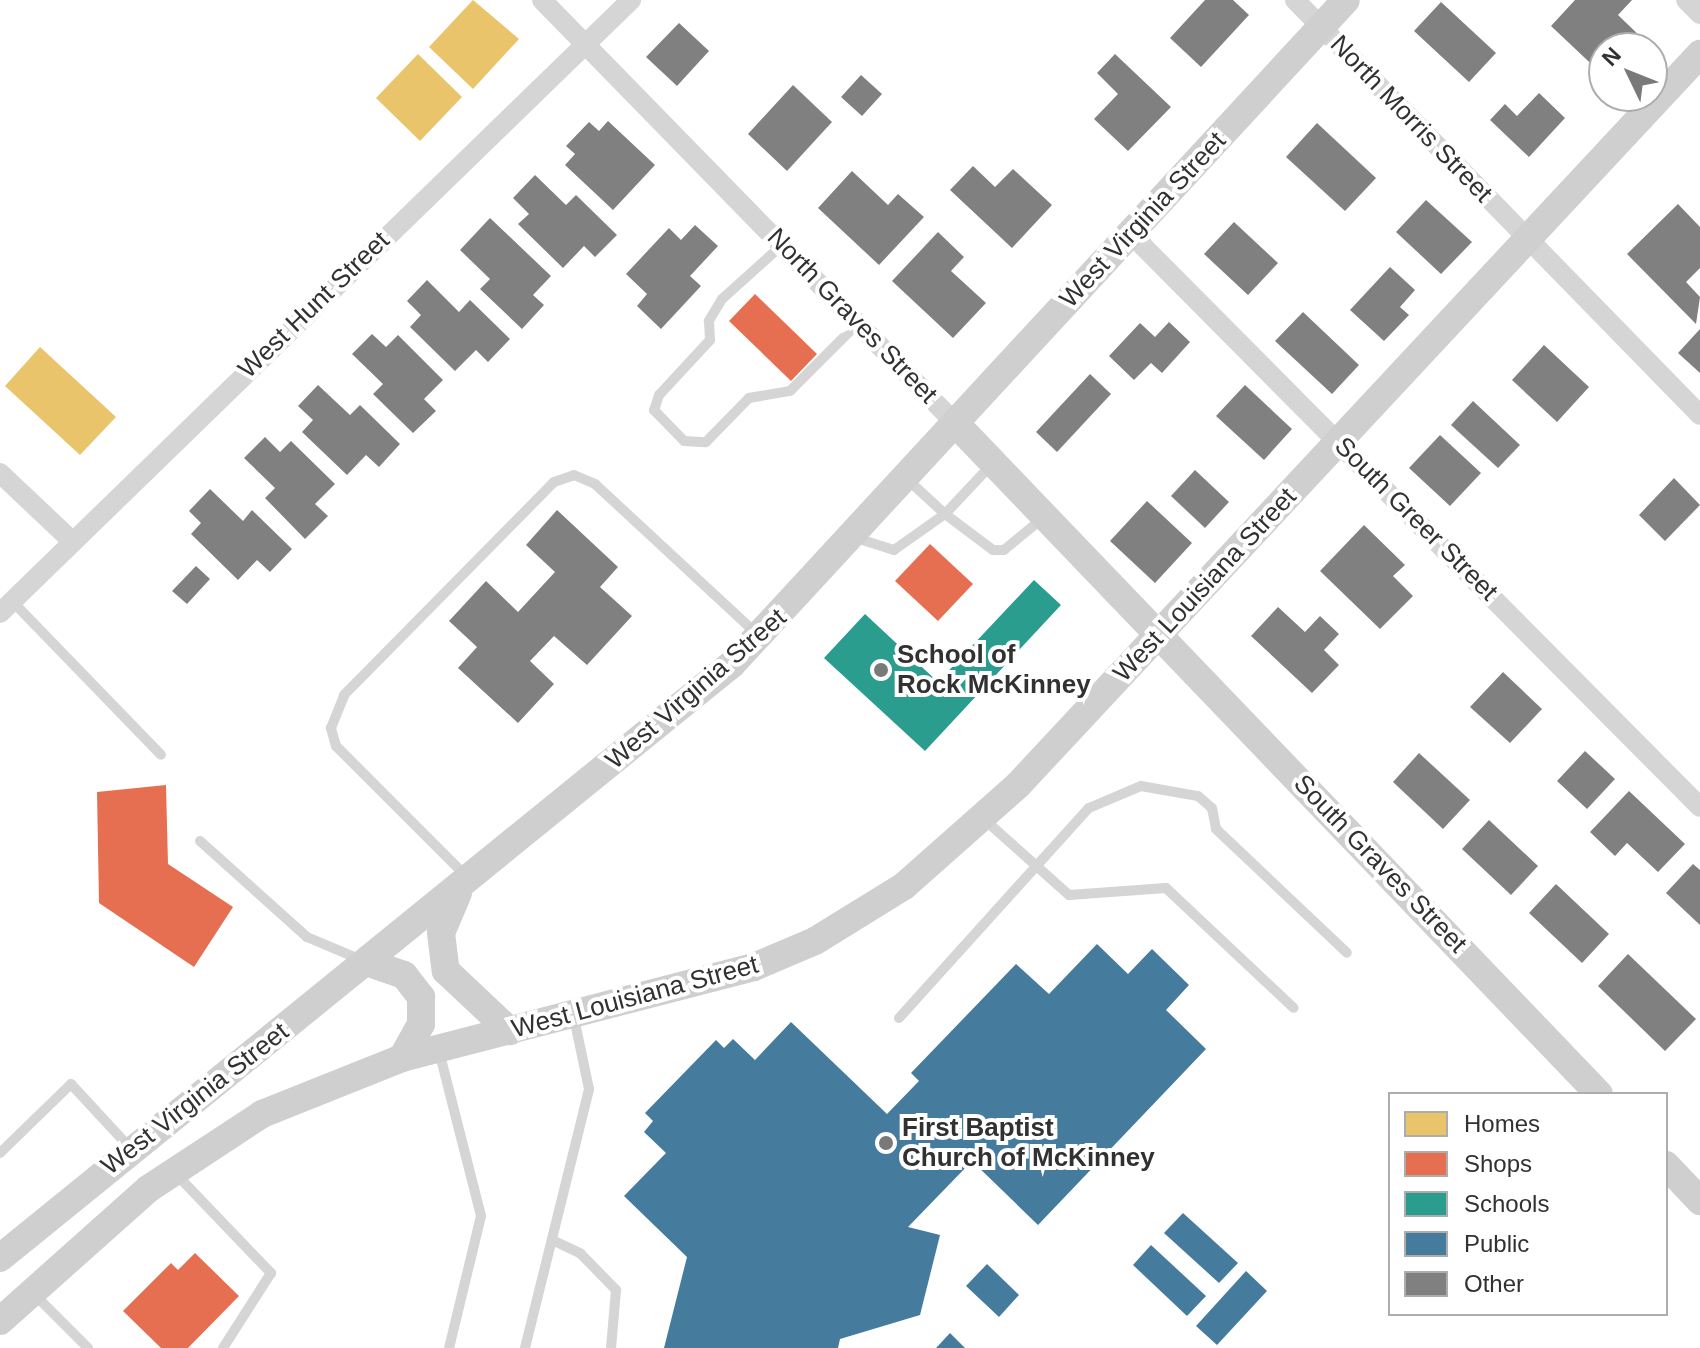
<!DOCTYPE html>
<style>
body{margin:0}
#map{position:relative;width:1700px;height:1348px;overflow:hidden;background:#fff;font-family:Helvetica,sans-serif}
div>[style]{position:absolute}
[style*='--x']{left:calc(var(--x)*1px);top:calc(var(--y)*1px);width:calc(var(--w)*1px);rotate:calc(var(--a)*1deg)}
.homes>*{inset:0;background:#e9c46a}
.shops>*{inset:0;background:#e76f51}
.schools>*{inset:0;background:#2a9d8f}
.public>*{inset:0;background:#457b9d}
.building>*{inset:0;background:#808080}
.lane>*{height:10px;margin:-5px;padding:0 5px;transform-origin:5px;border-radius:5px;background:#d5d5d5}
.street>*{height:20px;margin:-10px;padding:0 10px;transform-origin:10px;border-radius:10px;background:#d5d5d5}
.secondary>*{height:28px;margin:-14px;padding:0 14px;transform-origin:14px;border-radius:14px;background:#cfcfcf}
.dots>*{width:22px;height:22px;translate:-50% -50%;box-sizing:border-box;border:4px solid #fff;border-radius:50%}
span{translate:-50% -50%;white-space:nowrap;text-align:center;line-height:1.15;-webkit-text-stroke:8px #fff;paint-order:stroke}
.street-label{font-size:26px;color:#313131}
.poi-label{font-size:26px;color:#313131;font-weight:700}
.left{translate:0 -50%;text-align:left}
.legend{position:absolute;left:1388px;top:1092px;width:280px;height:224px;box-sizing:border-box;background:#fff;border:2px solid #adadad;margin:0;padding:10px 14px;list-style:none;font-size:24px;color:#313131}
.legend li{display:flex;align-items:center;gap:16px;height:40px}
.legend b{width:40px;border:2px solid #adadad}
.north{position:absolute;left:1588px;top:32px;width:80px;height:80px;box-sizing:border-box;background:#fff;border:2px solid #adadad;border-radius:50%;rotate:313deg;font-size:22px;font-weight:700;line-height:32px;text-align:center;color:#313131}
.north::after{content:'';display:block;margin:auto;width:28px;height:36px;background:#797979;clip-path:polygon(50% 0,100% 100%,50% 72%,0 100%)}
</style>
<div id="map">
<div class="homes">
<i style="clip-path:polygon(473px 0,519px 39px,473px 89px,429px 47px)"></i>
<i style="clip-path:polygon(418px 54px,462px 97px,420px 141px,376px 98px)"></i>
<i style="clip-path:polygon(40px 347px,116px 417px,80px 455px,5px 386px)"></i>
</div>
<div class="shops">
<i style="clip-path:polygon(755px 294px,817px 354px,791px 381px,729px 321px)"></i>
<i style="clip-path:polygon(930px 544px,973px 584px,938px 621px,895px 581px)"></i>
<i style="clip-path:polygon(166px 785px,168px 864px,233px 907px,194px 967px,99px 903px,97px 792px)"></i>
<i style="clip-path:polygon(195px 1253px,239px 1296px,188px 1348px,161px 1348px,123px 1311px,171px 1263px,178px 1270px)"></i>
</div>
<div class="schools">
<i style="clip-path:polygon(1034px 580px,1061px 605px,925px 751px,824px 658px,865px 614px,938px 682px)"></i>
</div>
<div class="public">
<i style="clip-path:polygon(1097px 944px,1128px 974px,1152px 949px,1189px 985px,1166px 1010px,1206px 1049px,1038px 1225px,972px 1161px,908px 1227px,940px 1235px,920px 1315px,840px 1339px,838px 1348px,664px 1348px,687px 1257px,624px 1196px,666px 1153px,644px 1132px,653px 1121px,645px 1113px,716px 1040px,724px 1048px,733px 1039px,755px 1060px,791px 1022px,887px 1114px,919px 1081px,911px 1073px,1016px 964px,1049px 994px)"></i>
<i style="clip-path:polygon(1183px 1213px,1238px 1263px,1219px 1283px,1164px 1233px)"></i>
<i style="clip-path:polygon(1151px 1245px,1206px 1296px,1187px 1316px,1133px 1265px)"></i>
<i style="clip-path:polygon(987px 1264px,1019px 1295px,999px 1317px,966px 1286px)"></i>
<i style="clip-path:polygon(1246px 1271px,1267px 1291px,1217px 1345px,1196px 1326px)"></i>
<i style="clip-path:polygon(950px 1333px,965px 1348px,936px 1348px)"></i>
</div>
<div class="building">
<i style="clip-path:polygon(1205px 0,1233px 0,1249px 15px,1201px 67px,1170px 38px)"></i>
<i style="clip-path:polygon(1575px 0,1632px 0,1618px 15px,1644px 40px,1636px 48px,1604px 48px,1604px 76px,1551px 26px)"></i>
<i style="clip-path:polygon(1441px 2px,1496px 53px,1469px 82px,1414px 31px)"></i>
<i style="clip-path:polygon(679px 23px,709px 51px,677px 86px,646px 57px)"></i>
<i style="clip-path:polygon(1115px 54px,1171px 107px,1128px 151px,1094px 119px,1118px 94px,1097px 73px)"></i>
<i style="clip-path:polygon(861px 75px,882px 94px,862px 116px,841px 97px)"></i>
<i style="clip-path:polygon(793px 85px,832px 122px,787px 171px,748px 134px)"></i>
<i style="clip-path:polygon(1539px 93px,1565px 118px,1529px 157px,1490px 120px,1505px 104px,1517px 116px)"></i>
<i style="clip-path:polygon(608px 121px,655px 165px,613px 210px,565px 165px,575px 154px,566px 146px,589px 122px,599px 131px)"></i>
<i style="clip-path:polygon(1317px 123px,1376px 178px,1345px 211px,1286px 157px)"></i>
<i style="clip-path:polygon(973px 166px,995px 187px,1013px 169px,1052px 205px,1012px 248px,950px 190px)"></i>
<i style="clip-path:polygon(852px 171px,888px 205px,898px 194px,924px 217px,879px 265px,818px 208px)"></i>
<i style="clip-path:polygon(535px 175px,566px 205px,576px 195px,617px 235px,595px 257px,584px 246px,563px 268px,518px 224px,529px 214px,513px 198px)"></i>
<i style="clip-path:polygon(1426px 200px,1472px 242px,1441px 274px,1396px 232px)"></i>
<i style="clip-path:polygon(1678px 204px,1700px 227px,1700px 268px,1686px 282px,1700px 297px,1696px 324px,1627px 254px)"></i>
<i style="clip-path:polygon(490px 218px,551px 276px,533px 295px,544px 305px,522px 329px,480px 289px,490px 279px,460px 250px)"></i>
<i style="clip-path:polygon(1234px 222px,1278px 263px,1248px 295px,1204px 254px)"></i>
<i style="clip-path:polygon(695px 225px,718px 246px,690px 276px,701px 286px,661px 329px,637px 306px,647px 294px,626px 274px,669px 228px,681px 240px)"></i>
<i style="clip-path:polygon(938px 232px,964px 257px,951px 271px,986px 303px,953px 338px,892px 281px)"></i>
<i style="clip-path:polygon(1390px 267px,1415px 290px,1400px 307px,1409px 315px,1384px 341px,1350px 310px)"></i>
<i style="clip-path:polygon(427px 280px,459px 312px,470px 300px,510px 339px,488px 362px,476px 350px,455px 371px,410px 327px,421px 315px,407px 301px)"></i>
<i style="clip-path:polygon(1303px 312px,1359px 365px,1332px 394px,1275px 341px)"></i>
<i style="clip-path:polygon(1169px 322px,1190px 342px,1162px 373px,1151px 363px,1134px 380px,1109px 356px,1140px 323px,1155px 337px)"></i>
<i style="clip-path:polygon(1700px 329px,1700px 373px,1678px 353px)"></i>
<i style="clip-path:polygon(372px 334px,386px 347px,398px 335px,443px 380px,424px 399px,436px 411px,413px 433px,373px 394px,383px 384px,352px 354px)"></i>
<i style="clip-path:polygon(1544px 345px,1589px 387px,1557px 422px,1512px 380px)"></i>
<i style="clip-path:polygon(1090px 374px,1111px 394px,1057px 452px,1036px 432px)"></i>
<i style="clip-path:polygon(318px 385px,350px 415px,360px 405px,400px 444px,379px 467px,366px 455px,347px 475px,302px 432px,313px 420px,298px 406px)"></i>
<i style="clip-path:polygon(1245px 385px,1292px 429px,1264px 460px,1216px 416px)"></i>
<i style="clip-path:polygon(1473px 401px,1520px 445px,1498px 468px,1451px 425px)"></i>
<i style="clip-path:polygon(1440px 435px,1481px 473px,1450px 506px,1409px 468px)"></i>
<i style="clip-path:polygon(265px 437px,280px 452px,291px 441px,335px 484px,315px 504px,328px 516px,305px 539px,265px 498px,275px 488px,244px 458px)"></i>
<i style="clip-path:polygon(1195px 470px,1229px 502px,1205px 528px,1171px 496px)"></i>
<i style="clip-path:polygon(1674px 478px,1700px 505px,1665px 541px,1639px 515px)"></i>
<i style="clip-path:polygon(210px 489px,243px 521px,252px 510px,292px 549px,270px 572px,257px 560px,238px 580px,191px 534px,201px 523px,189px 511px)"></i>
<i style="clip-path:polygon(1147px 501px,1192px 543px,1155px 583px,1110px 541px)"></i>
<i style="clip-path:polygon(557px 510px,618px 567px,600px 587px,632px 616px,587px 665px,554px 636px,530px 661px,554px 684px,518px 723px,458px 668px,477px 647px,449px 621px,486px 581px,518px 612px,555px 572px,526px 545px)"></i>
<i style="clip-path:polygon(1364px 525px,1405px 565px,1393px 576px,1413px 596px,1380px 629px,1320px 571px)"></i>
<i style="clip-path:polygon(196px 566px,210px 579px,187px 604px,172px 591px)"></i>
<i style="clip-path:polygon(1278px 607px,1305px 632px,1320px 616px,1339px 634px,1324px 650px,1339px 665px,1312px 693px,1251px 636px)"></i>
<i style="clip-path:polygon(1503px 672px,1542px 709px,1510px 743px,1470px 707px)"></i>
<i style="clip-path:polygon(1585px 751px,1615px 779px,1587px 809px,1557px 781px)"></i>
<i style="clip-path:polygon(1419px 753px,1470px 800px,1443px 829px,1393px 782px)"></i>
<i style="clip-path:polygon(1629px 791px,1685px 844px,1658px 872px,1627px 843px,1615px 856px,1590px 832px)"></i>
<i style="clip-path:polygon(1489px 820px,1538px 866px,1511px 895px,1462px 849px)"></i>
<i style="clip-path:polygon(1693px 864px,1700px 870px,1700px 925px,1666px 893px)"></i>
<i style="clip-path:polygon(1556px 884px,1609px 934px,1582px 963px,1529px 913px)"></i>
<i style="clip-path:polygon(1628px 954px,1696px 1019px,1665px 1051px,1598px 986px)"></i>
</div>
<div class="lane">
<i style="--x:782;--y:245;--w:81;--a:138"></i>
<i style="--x:722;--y:299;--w:26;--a:121"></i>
<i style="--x:709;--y:321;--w:19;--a:87"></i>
<i style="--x:710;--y:340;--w:75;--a:132.8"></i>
<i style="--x:659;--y:395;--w:16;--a:108"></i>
<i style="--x:654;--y:410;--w:43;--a:45.9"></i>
<i style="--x:684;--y:441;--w:22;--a:3"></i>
<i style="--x:706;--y:442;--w:62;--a:-45.7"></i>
<i style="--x:749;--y:398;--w:42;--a:-9.7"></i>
<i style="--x:790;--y:391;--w:96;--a:-45"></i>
<i style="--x:992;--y:464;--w:69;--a:133.2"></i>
<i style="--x:945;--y:514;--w:60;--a:36.9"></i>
<i style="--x:993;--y:550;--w:11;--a:0"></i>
<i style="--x:1004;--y:550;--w:52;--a:-39.5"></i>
<i style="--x:853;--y:537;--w:43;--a:17.6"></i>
<i style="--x:894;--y:550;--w:62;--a:-35.2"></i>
<i style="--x:945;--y:514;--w:52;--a:-137.4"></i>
<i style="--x:12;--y:601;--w:214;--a:45.9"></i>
<i style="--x:985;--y:820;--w:113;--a:41.8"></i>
<i style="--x:1069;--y:895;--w:97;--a:-4.1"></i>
<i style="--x:1166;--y:888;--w:175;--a:43.2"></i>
<i style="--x:200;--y:841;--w:144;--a:41.9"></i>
<i style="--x:307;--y:937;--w:62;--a:22.8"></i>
<i style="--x:466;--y:876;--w:184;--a:-135"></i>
<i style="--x:336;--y:746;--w:19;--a:-106"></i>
<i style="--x:331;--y:728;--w:35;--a:-68"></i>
<i style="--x:344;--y:695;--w:299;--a:-45.4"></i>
<i style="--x:554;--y:482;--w:21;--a:-19"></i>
<i style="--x:574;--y:475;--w:23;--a:23"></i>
<i style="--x:595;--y:484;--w:222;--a:42.8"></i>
<i style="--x:899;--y:1018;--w:283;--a:-47.9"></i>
<i style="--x:1089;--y:808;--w:56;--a:-22.9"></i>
<i style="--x:1141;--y:786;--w:58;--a:10"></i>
<i style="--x:1198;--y:796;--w:18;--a:41"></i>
<i style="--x:1212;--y:808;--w:21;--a:79"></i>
<i style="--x:1216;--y:829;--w:180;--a:43.4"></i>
<i style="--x:439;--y:1051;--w:170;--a:75.7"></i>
<i style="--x:481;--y:1216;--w:136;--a:103.6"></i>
<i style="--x:0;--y:1153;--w:99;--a:-44.2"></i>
<i style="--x:71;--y:1084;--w:87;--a:47.3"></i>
<i style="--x:175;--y:1173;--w:139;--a:46.2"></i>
<i style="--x:271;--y:1273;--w:89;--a:122.6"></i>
<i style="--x:552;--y:1240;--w:31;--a:25"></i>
<i style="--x:580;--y:1253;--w:52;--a:45.8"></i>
<i style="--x:616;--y:1290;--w:58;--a:94.9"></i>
<i style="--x:35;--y:1295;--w:75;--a:45"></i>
<i style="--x:525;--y:1348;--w:267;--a:-76.1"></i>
<i style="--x:589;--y:1089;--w:73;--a:-101.9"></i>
</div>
<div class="street">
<i style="--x:542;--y:0;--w:594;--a:45.68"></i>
<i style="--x:1295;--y:0;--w:580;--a:45.7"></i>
<i style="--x:1686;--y:0;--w:20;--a:45"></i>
<i style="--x:1130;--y:233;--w:809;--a:45.2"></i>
<i style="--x:0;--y:473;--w:99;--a:43.4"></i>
<i style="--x:0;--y:613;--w:880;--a:-44.17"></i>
</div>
<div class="secondary">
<i style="--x:957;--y:425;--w:927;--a:46.18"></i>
<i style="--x:458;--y:893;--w:43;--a:113"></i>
<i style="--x:441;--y:933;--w:38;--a:83"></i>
<i style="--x:446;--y:971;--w:88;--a:43.2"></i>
<i style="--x:369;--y:963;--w:37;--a:19"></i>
<i style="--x:404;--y:975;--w:28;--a:52"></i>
<i style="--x:421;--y:997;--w:27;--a:90"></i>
<i style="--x:421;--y:1024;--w:39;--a:119"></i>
<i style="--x:1666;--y:1165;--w:50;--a:46.6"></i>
<i style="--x:0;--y:1258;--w:943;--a:-39.06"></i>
<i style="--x:732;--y:664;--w:904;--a:-47.24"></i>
<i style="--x:0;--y:1321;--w:198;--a:-41.7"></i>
<i style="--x:148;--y:1189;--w:136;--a:-33.3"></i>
<i style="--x:262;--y:1114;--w:151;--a:-21.8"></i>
<i style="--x:402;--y:1058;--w:364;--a:-14.5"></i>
<i style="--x:754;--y:967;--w:66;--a:-23.1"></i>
<i style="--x:815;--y:941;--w:105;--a:-31.7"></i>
<i style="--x:904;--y:886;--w:152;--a:-41.5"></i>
<i style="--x:1018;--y:785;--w:1000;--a:-46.99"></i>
</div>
<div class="dots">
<i style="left:881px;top:670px;background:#797979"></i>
<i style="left:886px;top:1143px;background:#797979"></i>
</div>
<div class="street-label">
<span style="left:1411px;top:119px;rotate:46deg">North Morris Street</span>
<span style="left:1143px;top:220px;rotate:-47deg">West Virginia Street</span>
<span style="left:314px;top:305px;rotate:-44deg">West Hunt Street</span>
<span style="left:852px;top:316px;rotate:46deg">North Graves Street</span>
<span style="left:1416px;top:519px;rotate:45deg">South Greer Street</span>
<span style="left:1205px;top:585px;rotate:-47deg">West Louisiana Street</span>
<span style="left:696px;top:689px;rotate:-41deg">West Virginia Street</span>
<span style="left:1380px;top:864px;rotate:46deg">South Graves Street</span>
<span style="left:635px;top:997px;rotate:-15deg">West Louisiana Street</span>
<span style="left:195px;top:1099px;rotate:-38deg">West Virginia Street</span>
</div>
<div class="poi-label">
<span class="left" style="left:897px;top:670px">School of<br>Rock McKinney</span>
<span class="left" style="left:902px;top:1143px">First Baptist<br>Church of McKinney</span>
</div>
<ul class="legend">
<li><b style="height:22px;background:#e9c46a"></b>Homes</li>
<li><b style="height:22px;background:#e76f51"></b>Shops</li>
<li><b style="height:22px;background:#2a9d8f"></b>Schools</li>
<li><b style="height:22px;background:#457b9d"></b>Public</li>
<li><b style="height:22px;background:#808080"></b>Other</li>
</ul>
<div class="north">N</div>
</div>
